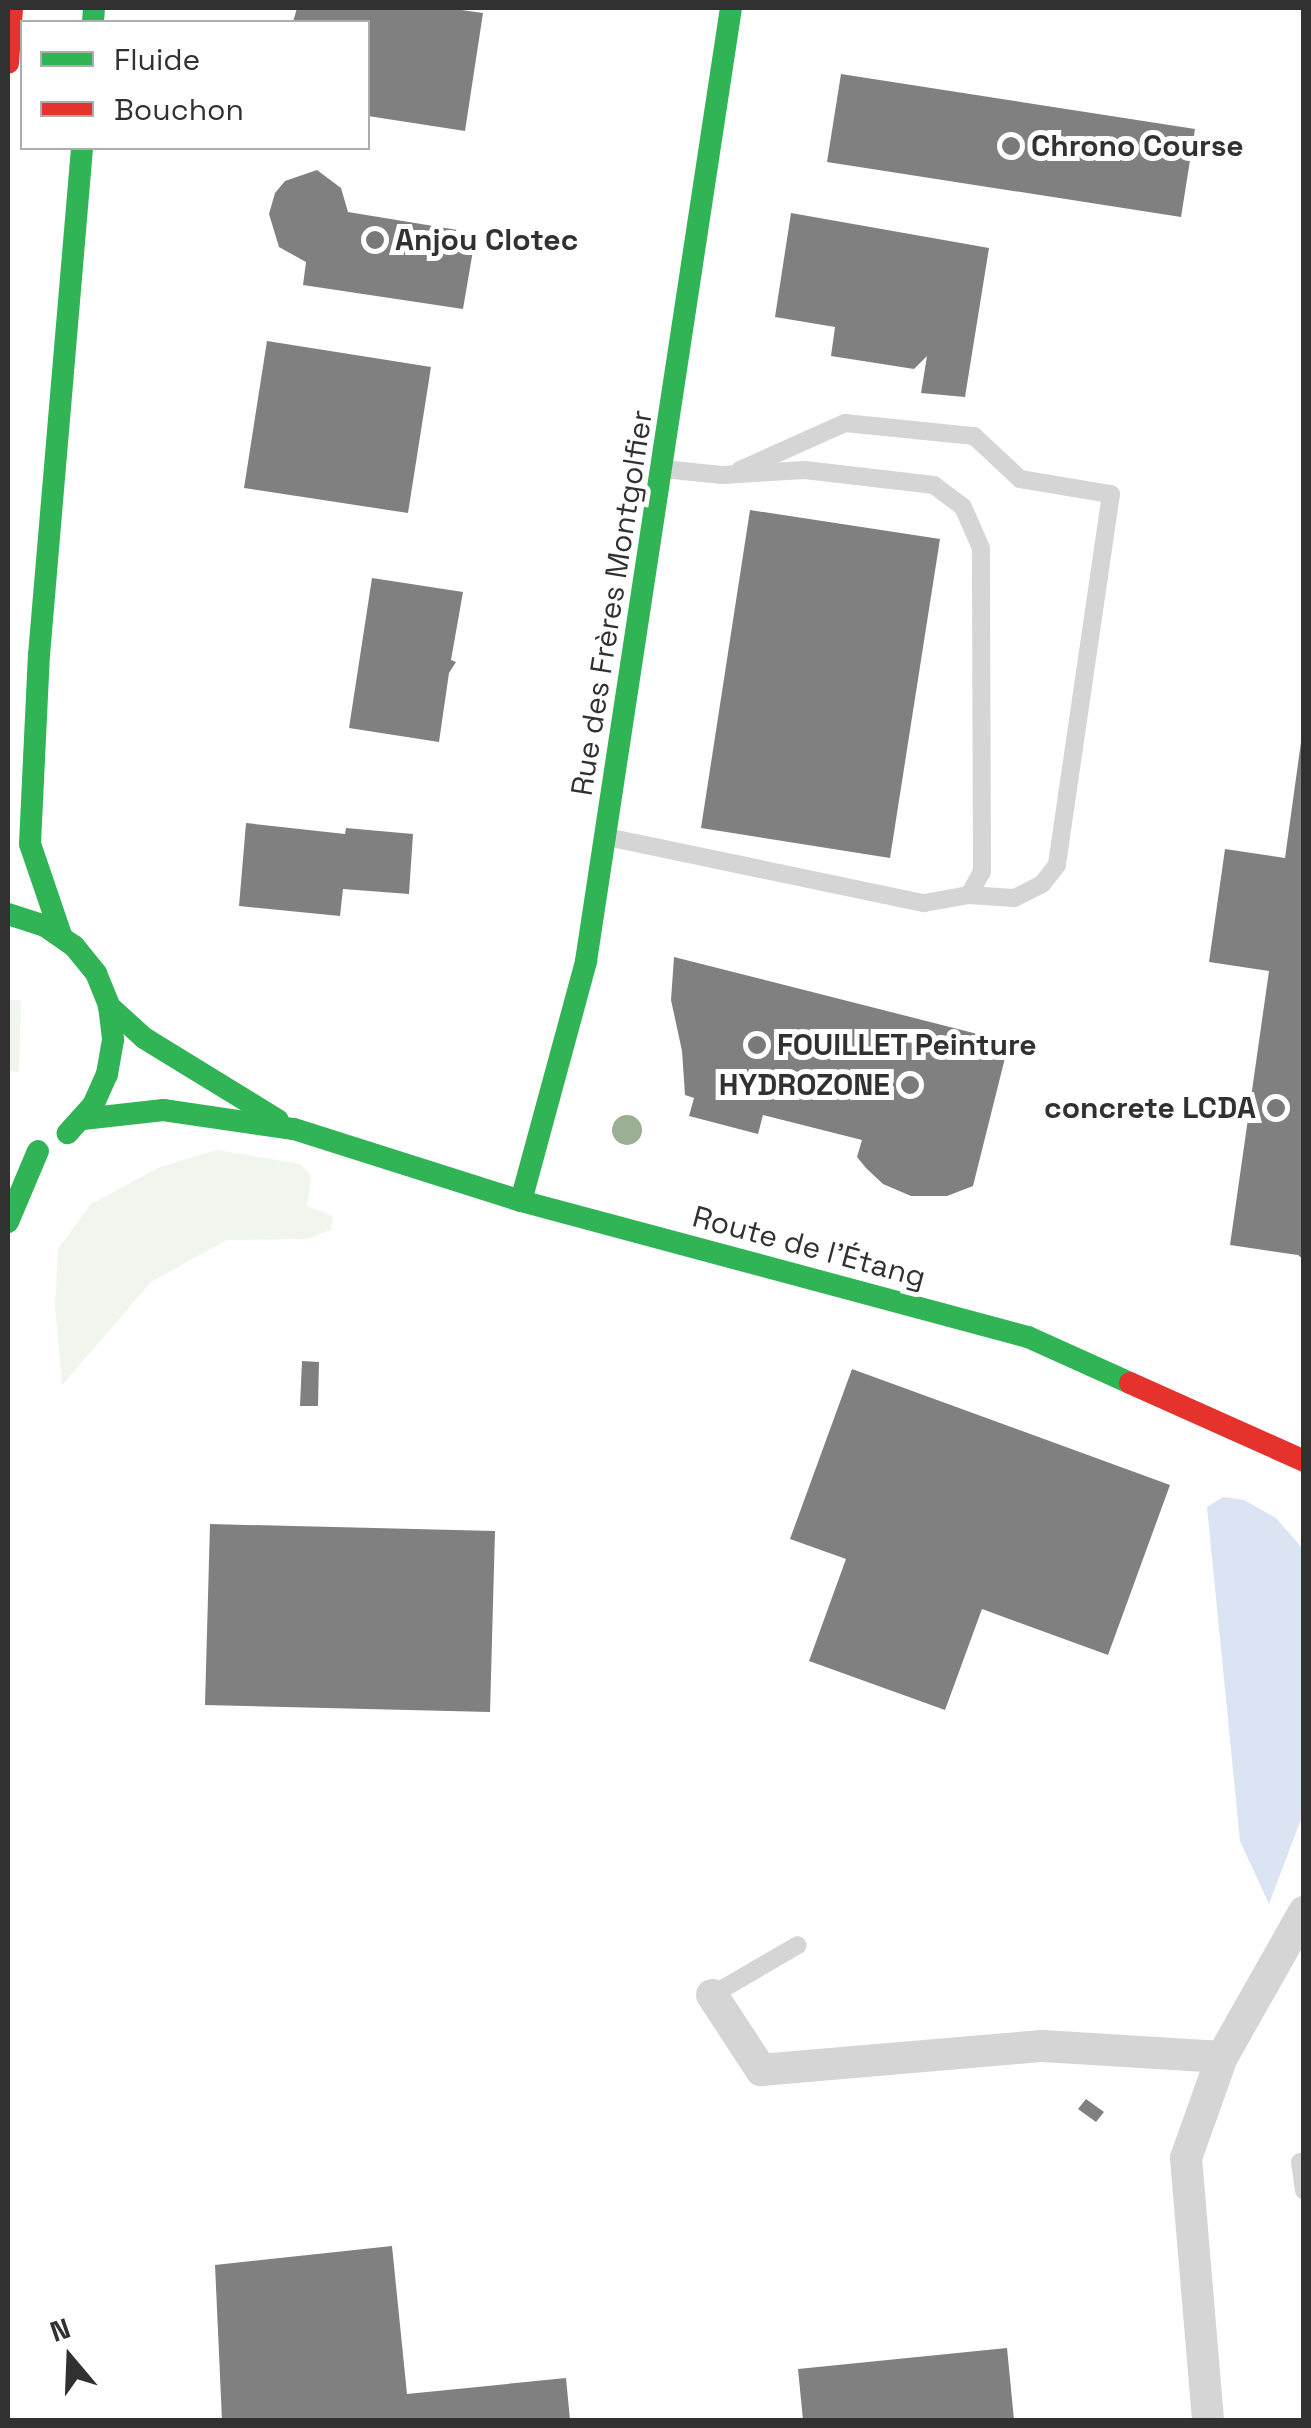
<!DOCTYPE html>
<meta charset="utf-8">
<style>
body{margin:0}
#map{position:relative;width:1311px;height:2428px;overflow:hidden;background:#fff;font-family:"Space Grotesk",sans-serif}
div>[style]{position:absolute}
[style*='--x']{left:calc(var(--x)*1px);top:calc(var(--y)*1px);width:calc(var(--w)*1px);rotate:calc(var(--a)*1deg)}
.green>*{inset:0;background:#f0f5ed}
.water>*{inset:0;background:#dbe4f2}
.building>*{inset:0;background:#808080}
.lane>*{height:18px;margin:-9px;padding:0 9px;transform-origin:9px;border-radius:9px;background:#d5d5d5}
.street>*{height:32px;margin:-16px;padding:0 16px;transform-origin:16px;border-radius:16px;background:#d5d5d5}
.fast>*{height:22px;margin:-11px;padding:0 11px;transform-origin:11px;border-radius:11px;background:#30b455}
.jam>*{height:22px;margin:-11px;padding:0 11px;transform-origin:11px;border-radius:11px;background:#e5322d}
.trees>*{width:30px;height:30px;margin:-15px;border-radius:50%;background:#9baf95}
.dots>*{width:28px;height:28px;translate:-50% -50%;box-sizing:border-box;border:5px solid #fff;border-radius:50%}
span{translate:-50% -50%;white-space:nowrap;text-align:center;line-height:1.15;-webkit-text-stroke:10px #fff;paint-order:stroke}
.poi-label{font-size:30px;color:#313131;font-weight:700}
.left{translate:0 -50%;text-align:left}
.right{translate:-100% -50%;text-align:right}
.street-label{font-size:30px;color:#313131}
.frame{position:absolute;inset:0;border:10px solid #313131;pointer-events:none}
.legend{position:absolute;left:20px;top:20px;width:350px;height:130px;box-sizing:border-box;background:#fff;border:2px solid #adadad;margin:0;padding:12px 18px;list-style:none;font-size:30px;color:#313131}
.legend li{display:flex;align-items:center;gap:20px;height:50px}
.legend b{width:50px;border:2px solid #adadad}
.north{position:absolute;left:20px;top:2308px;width:100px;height:100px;-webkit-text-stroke:8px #fff;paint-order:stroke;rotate:341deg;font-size:28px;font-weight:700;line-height:40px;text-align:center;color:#313131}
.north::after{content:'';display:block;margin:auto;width:35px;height:45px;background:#313131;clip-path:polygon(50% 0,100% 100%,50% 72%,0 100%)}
</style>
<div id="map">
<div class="green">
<i style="clip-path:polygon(8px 1000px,21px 1000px,19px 1072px,8px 1071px)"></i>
<i style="clip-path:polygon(217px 1150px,300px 1164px,311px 1176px,307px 1206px,333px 1216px,331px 1230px,306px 1239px,227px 1240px,151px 1282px,62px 1385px,55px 1306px,58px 1249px,91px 1204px,160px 1167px)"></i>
</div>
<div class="water">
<i style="clip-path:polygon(1223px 1497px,1244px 1500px,1276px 1518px,1303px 1549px,1303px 1814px,1269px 1904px,1240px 1841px,1207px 1507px)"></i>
</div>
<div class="building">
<i style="clip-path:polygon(297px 8px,447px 8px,483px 13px,465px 131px,368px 116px,368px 22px,293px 22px)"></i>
<i style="clip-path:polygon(841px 74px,1195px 129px,1181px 217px,827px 162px)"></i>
<i style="clip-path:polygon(317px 170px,341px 188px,348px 212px,476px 233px,463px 309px,303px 285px,306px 262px,279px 247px,269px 214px,275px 193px,285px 181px)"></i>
<i style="clip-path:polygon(791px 213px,989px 248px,965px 397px,921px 393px,927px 356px,914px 369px,831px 356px,835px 327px,775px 317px)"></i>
<i style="clip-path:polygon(267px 341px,431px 367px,408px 513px,244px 488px)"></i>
<i style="clip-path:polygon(750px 510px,940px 539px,890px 858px,701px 828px)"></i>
<i style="clip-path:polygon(372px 578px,463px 592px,451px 660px,456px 662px,449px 673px,439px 742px,349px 728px)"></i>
<i style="clip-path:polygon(1301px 742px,1304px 742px,1304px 1260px,1298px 1255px,1230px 1245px,1269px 971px,1209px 962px,1225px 849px,1285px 858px)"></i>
<i style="clip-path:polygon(246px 823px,345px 834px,346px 828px,413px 834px,409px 894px,343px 889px,340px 916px,239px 906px)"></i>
<i style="clip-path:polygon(674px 957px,1009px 1042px,973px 1186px,947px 1196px,911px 1196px,883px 1184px,866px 1168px,857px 1157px,862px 1140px,763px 1115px,758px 1134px,689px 1116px,694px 1098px,685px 1095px,682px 1051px,671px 1000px)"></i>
<i style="clip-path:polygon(302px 1361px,319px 1362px,318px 1406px,300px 1406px)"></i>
<i style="clip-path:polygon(852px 1369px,1170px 1485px,1108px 1655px,982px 1609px,945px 1710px,809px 1661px,846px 1559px,790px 1539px)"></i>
<i style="clip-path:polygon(210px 1524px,495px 1531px,490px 1712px,205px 1705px)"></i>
<i style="clip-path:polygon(1086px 2099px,1104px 2112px,1096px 2122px,1078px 2109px)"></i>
<i style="clip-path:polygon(392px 2246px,407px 2394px,566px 2378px,570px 2420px,222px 2420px,215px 2265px)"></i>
<i style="clip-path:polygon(1007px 2348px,1014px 2420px,803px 2420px,798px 2369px)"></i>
</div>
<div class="lane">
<i style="--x:740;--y:470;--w:115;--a:-24.1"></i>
<i style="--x:845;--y:423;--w:130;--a:5.8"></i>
<i style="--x:974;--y:436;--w:63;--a:43.1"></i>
<i style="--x:1020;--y:479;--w:92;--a:9.4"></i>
<i style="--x:1111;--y:494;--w:375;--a:98.3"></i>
<i style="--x:1057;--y:865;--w:24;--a:128"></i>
<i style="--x:1042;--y:884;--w:31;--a:153"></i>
<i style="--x:1014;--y:898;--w:45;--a:-176.2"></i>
<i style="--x:607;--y:837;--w:324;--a:11.8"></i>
<i style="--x:924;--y:903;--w:46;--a:-10.1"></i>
<i style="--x:969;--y:895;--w:26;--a:-61"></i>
<i style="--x:982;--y:872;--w:324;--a:-90.2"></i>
<i style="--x:981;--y:548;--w:45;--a:-113.7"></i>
<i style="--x:963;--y:507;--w:36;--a:-143"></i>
<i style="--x:934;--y:485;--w:130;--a:-173.4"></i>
<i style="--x:805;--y:470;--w:83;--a:176.6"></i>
<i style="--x:722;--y:475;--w:59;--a:-174.2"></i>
<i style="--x:712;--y:1995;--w:99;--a:-30.2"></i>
<i style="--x:1300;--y:2162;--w:29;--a:82"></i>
</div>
<div class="street">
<i style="--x:712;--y:1995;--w:90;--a:56.8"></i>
<i style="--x:761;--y:2070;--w:283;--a:-4.9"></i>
<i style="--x:1043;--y:2046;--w:179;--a:3.5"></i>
<i style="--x:1208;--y:2420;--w:263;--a:-94.8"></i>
<i style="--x:1186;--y:2158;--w:107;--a:-70.4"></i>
<i style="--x:1222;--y:2057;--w:167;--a:-60.5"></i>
</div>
<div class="fast">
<i style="--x:93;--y:22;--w:14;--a:-86"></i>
<i style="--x:8;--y:914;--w:39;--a:18"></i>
<i style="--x:45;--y:926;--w:35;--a:35"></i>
<i style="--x:74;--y:946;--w:35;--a:51"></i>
<i style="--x:96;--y:973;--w:35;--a:68"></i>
<i style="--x:109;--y:1006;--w:34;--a:83"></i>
<i style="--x:113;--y:1040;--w:35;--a:100"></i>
<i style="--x:107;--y:1074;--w:34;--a:114"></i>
<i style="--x:93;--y:1105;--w:38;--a:132"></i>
<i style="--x:61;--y:935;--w:96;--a:-108.8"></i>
<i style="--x:30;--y:844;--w:189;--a:-87.3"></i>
<i style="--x:39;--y:655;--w:509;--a:-85.15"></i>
<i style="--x:109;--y:1006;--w:47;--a:42.4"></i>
<i style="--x:144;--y:1038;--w:157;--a:31.5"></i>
<i style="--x:83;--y:1119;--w:81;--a:-6.4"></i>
<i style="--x:163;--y:1110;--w:132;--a:8.3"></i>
<i style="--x:294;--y:1129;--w:238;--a:17.6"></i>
<i style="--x:521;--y:1201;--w:525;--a:15.02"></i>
<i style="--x:1028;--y:1337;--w:112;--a:24.3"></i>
<i style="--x:521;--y:1201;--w:249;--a:-74.8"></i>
<i style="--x:586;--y:961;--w:964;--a:-81.35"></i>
<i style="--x:8;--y:1222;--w:77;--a:-67.1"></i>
</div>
<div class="jam">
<i style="--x:8;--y:63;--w:55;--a:-85.8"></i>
<i style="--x:1130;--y:1383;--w:191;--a:24.1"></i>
</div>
<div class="trees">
<i style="left:627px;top:1130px"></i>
</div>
<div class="dots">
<i style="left:1011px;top:146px;background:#797979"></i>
<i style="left:375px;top:240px;background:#797979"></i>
<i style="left:757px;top:1045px;background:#797979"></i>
<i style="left:910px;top:1085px;background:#797979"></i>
<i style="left:1276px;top:1108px;background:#797979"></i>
</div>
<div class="poi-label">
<span class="left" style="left:1031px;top:146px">Chrono Course</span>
<span class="left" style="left:395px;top:240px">Anjou Clotec</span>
<span class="left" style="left:777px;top:1045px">FOUILLET Peinture</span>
<span class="right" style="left:890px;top:1085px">HYDROZONE</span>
<span class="right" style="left:1256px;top:1108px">concrete LCDA</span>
</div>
<div class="street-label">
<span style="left:612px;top:603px;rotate:-81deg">Rue des Frères Montgolfier</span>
<span style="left:809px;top:1247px;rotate:15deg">Route de l'Étang</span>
</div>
<div class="frame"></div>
<ul class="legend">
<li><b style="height:12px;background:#30b455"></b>Fluide</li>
<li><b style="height:12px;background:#e5322d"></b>Bouchon</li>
</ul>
<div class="north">N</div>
</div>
